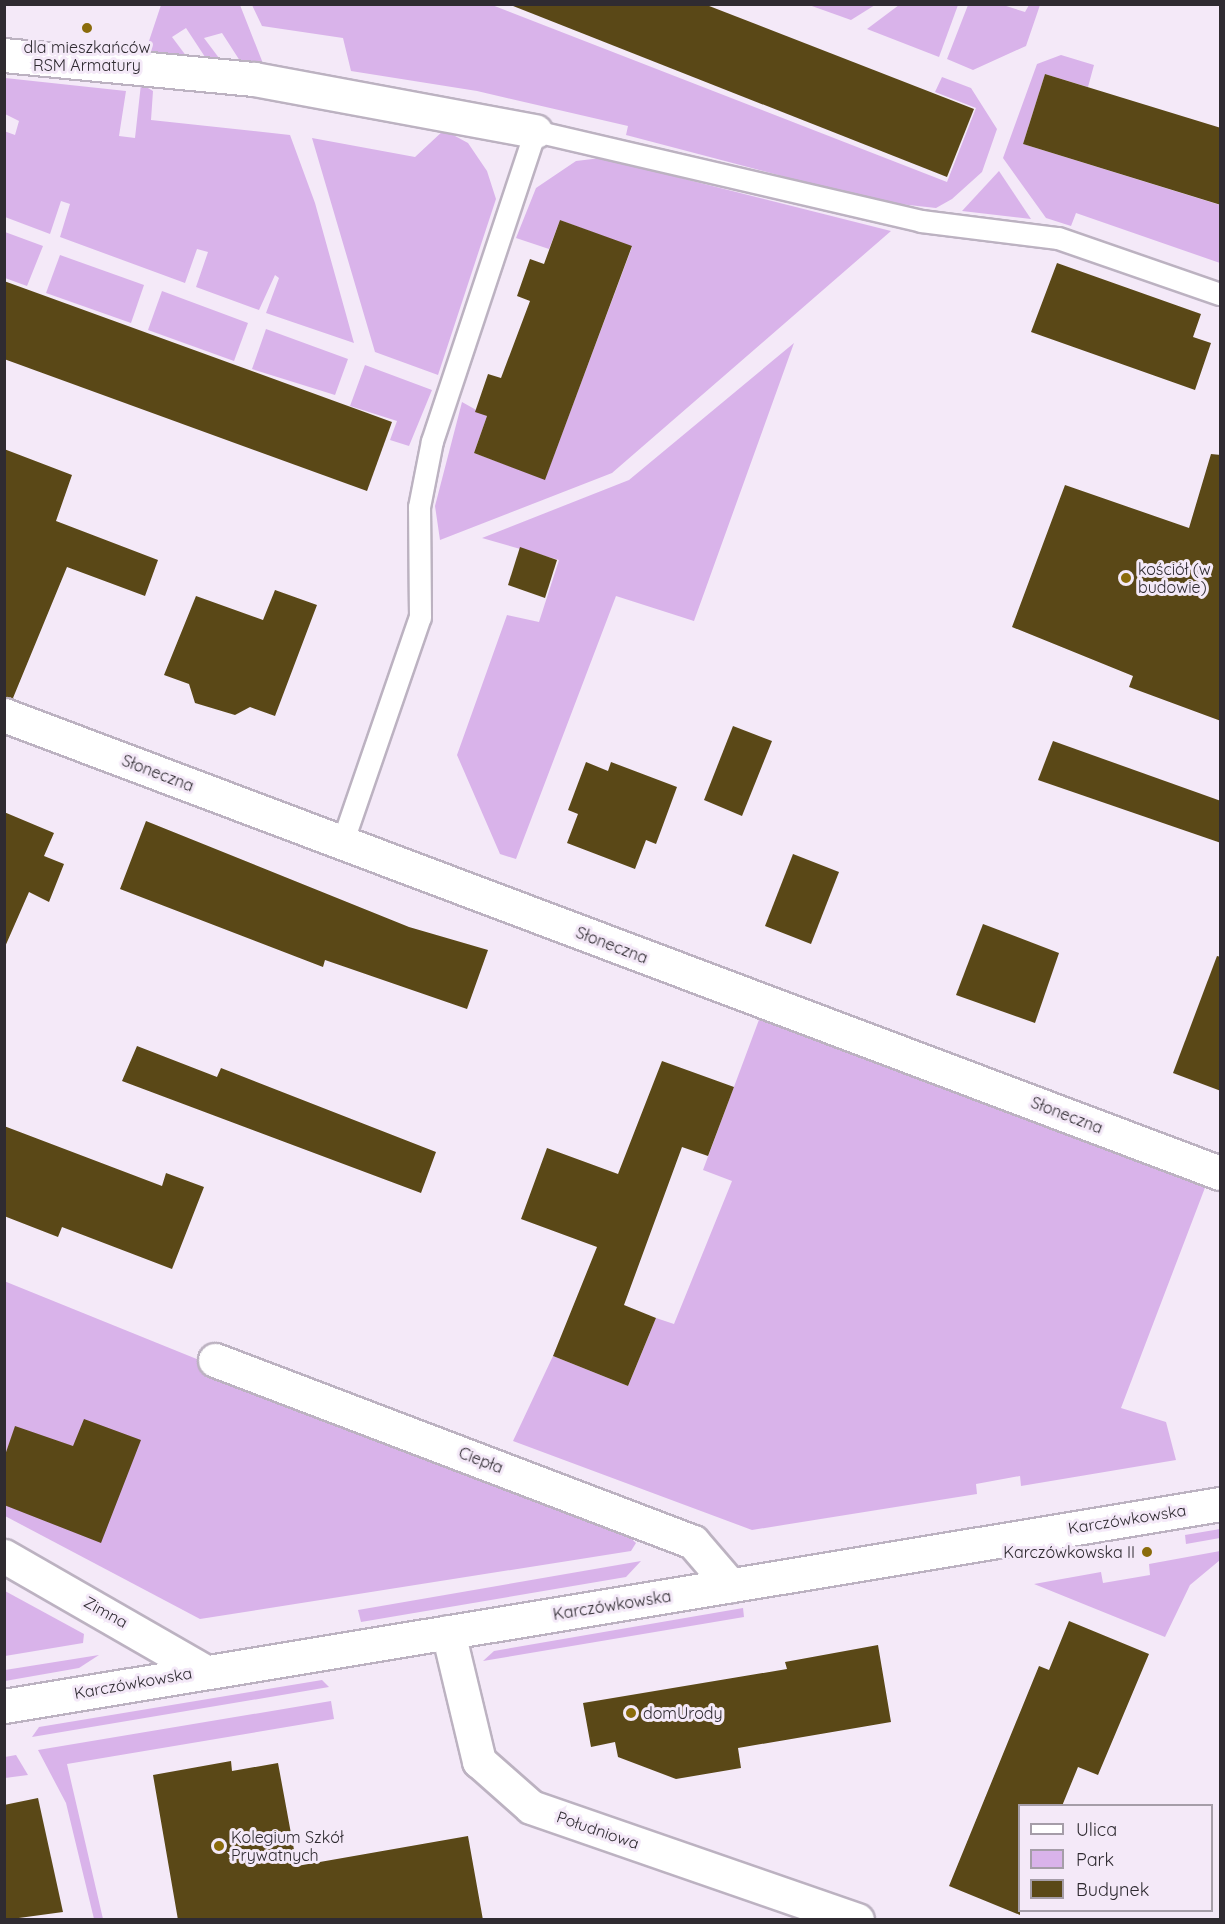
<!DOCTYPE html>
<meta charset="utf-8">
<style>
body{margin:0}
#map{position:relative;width:1225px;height:1924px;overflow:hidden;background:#f4e9f8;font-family:Quicksand,sans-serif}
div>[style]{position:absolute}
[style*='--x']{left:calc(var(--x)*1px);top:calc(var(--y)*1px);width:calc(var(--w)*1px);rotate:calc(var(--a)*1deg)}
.green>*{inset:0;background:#d9b3ea}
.building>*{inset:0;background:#5a4817}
.roads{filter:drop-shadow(2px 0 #bcb2c1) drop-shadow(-2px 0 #bcb2c1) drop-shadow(0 2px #bcb2c1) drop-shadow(0 -2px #bcb2c1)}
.service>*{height:21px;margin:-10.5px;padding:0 10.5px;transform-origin:10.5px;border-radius:10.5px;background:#fff}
.minor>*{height:33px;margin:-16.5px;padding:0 16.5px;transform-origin:16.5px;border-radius:16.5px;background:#fff}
.dots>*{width:16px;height:16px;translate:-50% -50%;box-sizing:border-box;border:3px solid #f4e9f8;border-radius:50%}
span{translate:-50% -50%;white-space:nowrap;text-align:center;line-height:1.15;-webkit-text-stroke:6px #f4e9f8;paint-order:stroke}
.poi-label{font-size:16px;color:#2f2b31}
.left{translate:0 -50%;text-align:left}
.right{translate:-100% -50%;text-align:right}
.street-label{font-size:16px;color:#2f2b31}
.frame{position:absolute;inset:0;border:6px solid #2f2b31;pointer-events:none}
.legend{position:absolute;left:1018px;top:1804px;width:195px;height:108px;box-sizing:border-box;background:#f4e9f8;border:2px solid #a59da8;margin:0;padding:8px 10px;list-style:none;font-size:18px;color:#2f2b31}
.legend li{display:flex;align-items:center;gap:12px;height:30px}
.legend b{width:30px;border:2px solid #a59da8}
</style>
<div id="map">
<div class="green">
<i style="clip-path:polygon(161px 5px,240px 5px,264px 66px,242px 64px,222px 33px,204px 38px,222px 62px,207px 60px,186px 28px,172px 37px,187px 57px,145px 53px)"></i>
<i style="clip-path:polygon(252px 5px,492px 5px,947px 182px,976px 108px,935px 92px,942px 77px,971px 88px,997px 129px,982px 172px,952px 199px,936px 208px,881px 202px,626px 135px,628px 126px,477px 91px,351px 71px,343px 38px,262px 26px)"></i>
<i style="clip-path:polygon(809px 5px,875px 5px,851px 20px)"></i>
<i style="clip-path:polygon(899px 5px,958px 5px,939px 57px,867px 29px)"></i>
<i style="clip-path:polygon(968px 5px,1003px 5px,1025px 12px,1029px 5px,1040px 5px,1026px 46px,973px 70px,947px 59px)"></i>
<i style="clip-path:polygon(1061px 55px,1094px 65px,1088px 87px,1045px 74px,1023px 144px,1220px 205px,1220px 263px,1076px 213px,1071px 226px,1046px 218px,1003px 158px,1037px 64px)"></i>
<i style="clip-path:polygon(5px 78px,126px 91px,119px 136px,135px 138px,141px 84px,153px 91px,151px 120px,290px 135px,315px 203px,354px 343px,266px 313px,279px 278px,275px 275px,259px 310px,196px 287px,208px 252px,197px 249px,185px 283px,60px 237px,70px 204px,61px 201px,50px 234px,5px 217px,4px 131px,15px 135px,19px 121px,5px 114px)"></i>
<i style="clip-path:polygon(444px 130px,468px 143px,487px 171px,496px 199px,438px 375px,375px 352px,312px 138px,415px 157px)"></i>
<i style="clip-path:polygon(601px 158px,891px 231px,612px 473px,440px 540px,435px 506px,462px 402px,487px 416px,474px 453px,545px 479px,632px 247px,560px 220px,549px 249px,516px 238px,536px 188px,576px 161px)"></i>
<i style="clip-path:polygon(999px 171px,1031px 219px,962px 211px)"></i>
<i style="clip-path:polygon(5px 232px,43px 246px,27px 286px,5px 278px)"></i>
<i style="clip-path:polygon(60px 255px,144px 285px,131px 323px,46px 293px)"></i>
<i style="clip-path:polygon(162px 291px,248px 323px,234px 361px,148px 330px)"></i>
<i style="clip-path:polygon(266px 329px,348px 359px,335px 395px,252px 369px)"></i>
<i style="clip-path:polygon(794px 343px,694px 621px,616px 596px,516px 859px,500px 854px,457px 755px,507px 615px,539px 622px,559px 560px,482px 538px,629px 480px)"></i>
<i style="clip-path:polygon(365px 365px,432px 390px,409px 446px,390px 440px,397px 421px,350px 406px)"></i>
<i style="clip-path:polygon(760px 1017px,1206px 1185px,1121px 1408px,1166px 1422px,1176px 1460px,1021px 1486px,1020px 1476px,976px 1484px,977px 1494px,752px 1530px,513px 1441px,553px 1356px,628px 1386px,656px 1318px,674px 1324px,732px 1181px,703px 1170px)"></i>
<i style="clip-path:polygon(4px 1281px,624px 1532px,636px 1543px,631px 1551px,200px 1619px,5px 1516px)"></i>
<i style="clip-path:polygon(1220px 1529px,1220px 1538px,1186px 1544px,1185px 1535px)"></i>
<i style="clip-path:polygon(1220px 1551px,1220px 1560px,1190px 1585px,1165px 1637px,1034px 1584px,1101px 1572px,1103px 1583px,1150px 1575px,1149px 1564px)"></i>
<i style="clip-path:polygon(641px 1561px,626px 1577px,361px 1622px,358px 1610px)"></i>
<i style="clip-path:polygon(5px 1591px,84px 1634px,83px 1643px,5px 1656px)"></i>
<i style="clip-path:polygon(743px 1608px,744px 1617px,483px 1661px,494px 1651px)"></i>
<i style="clip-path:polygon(99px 1655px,79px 1668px,5px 1681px,5px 1670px)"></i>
<i style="clip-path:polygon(322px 1680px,329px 1687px,32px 1737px,39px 1727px)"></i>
<i style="clip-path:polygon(331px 1701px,334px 1719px,67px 1764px,103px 1919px,94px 1919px,66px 1803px,38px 1750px)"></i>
<i style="clip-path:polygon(16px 1755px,28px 1775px,5px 1778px,5px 1757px)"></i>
</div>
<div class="building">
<i style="clip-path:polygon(508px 4px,704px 4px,974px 109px,947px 177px)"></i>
<i style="clip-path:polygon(1045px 74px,1221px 128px,1221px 205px,1023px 144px)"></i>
<i style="clip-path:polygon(560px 220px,632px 246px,545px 480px,474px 453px,487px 416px,475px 412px,488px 374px,501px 378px,530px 301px,517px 296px,530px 259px,544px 264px)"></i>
<i style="clip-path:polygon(1057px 263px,1201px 314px,1193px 337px,1211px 343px,1195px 390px,1031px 332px)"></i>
<i style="clip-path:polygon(4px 281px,392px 422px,367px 491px,4px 359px)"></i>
<i style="clip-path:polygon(4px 449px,72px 475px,56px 521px,158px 560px,145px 596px,67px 567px,13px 698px,4px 697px)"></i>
<i style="clip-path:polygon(1211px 454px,1221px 455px,1221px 721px,1129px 687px,1133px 676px,1012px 627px,1065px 485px,1189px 528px)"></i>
<i style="clip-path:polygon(520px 547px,557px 560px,545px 598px,508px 585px)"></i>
<i style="clip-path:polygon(275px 590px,317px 605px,275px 716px,250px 707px,235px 715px,195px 703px,189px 684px,164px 675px,196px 596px,263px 620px)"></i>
<i style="clip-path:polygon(733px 726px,772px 741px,742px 816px,704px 800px)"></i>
<i style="clip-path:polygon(1053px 741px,1221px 801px,1221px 843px,1038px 780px)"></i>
<i style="clip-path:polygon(586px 762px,608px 771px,611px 762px,677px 787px,656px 844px,646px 840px,635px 869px,567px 843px,578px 814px,568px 810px)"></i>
<i style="clip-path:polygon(4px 812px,54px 833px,44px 856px,64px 864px,49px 902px,29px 892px,4px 949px)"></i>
<i style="clip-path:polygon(146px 821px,409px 927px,488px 950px,467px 1009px,325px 960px,323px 967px,120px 889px)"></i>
<i style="clip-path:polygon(793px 854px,839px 872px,811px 944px,765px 926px)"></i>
<i style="clip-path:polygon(983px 924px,1059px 953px,1035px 1023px,956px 995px)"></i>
<i style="clip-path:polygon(1217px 956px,1221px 957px,1221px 1091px,1173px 1073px)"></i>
<i style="clip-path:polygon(137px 1046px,217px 1077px,221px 1068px,436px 1152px,421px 1193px,122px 1081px)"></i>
<i style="clip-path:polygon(662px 1061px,734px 1087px,708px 1156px,682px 1147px,624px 1305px,656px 1318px,628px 1386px,553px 1356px,597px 1247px,521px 1219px,547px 1148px,618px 1174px)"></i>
<i style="clip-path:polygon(4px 1126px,162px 1186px,166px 1173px,204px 1187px,172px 1269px,62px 1227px,58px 1237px,4px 1216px)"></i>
<i style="clip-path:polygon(84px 1419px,141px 1440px,101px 1543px,4px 1505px,4px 1458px,15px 1426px,73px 1446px)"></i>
<i style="clip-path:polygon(1069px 1621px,1149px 1654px,1098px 1775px,1078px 1767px,1062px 1806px,1020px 1806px,1020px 1915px,949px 1886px,1039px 1666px,1049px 1670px)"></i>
<i style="clip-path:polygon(878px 1645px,891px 1722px,738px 1748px,741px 1768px,676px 1779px,618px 1757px,615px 1742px,591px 1747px,583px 1703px,787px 1669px,785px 1662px)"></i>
<i style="clip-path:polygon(231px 1761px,232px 1771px,278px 1763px,297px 1866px,468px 1836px,483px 1920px,178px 1920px,153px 1775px)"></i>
<i style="clip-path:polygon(38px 1798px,63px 1912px,4px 1920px,4px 1805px)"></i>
</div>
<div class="roads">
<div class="service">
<i style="--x:342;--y:843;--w:239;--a:-71"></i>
<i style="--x:420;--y:617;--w:110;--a:-90.5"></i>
<i style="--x:419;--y:507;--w:67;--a:-78.9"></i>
<i style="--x:432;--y:441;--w:327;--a:-71.6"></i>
<i style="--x:535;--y:131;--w:396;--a:13.1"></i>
<i style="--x:921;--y:221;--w:138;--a:7.1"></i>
<i style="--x:1058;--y:238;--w:171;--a:19.1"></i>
</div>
<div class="minor">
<i style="--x:4;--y:55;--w:251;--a:5.5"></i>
<i style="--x:254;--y:79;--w:286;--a:10.5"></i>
<i style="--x:4;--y:715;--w:1299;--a:20.64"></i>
<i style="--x:215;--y:1360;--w:511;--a:20.84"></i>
<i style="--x:693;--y:1542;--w:57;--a:49.3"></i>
<i style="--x:4;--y:1556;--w:231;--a:29.9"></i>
<i style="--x:448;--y:1632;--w:133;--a:76.5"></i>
<i style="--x:479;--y:1761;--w:69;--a:41.5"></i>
<i style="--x:531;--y:1807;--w:345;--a:19.1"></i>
<i style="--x:4;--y:1706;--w:1233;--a:-9.43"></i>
</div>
</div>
<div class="dots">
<i style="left:87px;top:28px;background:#8a6b0b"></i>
<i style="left:1126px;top:578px;background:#8a6b0b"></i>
<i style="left:1147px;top:1552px;background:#8a6b0b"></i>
<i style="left:631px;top:1713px;background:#8a6b0b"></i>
<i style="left:219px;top:1846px;background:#8a6b0b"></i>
</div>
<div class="poi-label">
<span style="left:87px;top:56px">dla mieszkańców<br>RSM Armatury</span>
<span class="left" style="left:1138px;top:578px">kościół (w<br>budowie)</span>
<span class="right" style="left:1135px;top:1552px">Karczówkowska II</span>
<span class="left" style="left:643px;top:1713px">domUrody</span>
<span class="left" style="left:231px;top:1846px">Kolegium Szkół<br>Prywatnych</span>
</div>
<div class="street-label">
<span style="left:158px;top:773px;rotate:21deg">Słoneczna</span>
<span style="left:612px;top:945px;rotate:21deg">Słoneczna</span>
<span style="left:1067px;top:1115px;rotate:21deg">Słoneczna</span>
<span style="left:481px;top:1460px;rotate:21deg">Ciepła</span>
<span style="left:1127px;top:1519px;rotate:-9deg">Karczówkowska</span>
<span style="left:612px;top:1605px;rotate:-9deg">Karczówkowska</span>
<span style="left:106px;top:1612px;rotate:29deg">Zimna</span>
<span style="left:133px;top:1683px;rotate:-10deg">Karczówkowska</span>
<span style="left:598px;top:1830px;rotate:19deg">Południowa</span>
</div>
<div class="frame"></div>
<ul class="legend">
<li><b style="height:8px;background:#fff"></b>Ulica</li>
<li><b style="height:16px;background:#d9b3ea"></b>Park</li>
<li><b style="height:16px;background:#5a4817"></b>Budynek</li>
</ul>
</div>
